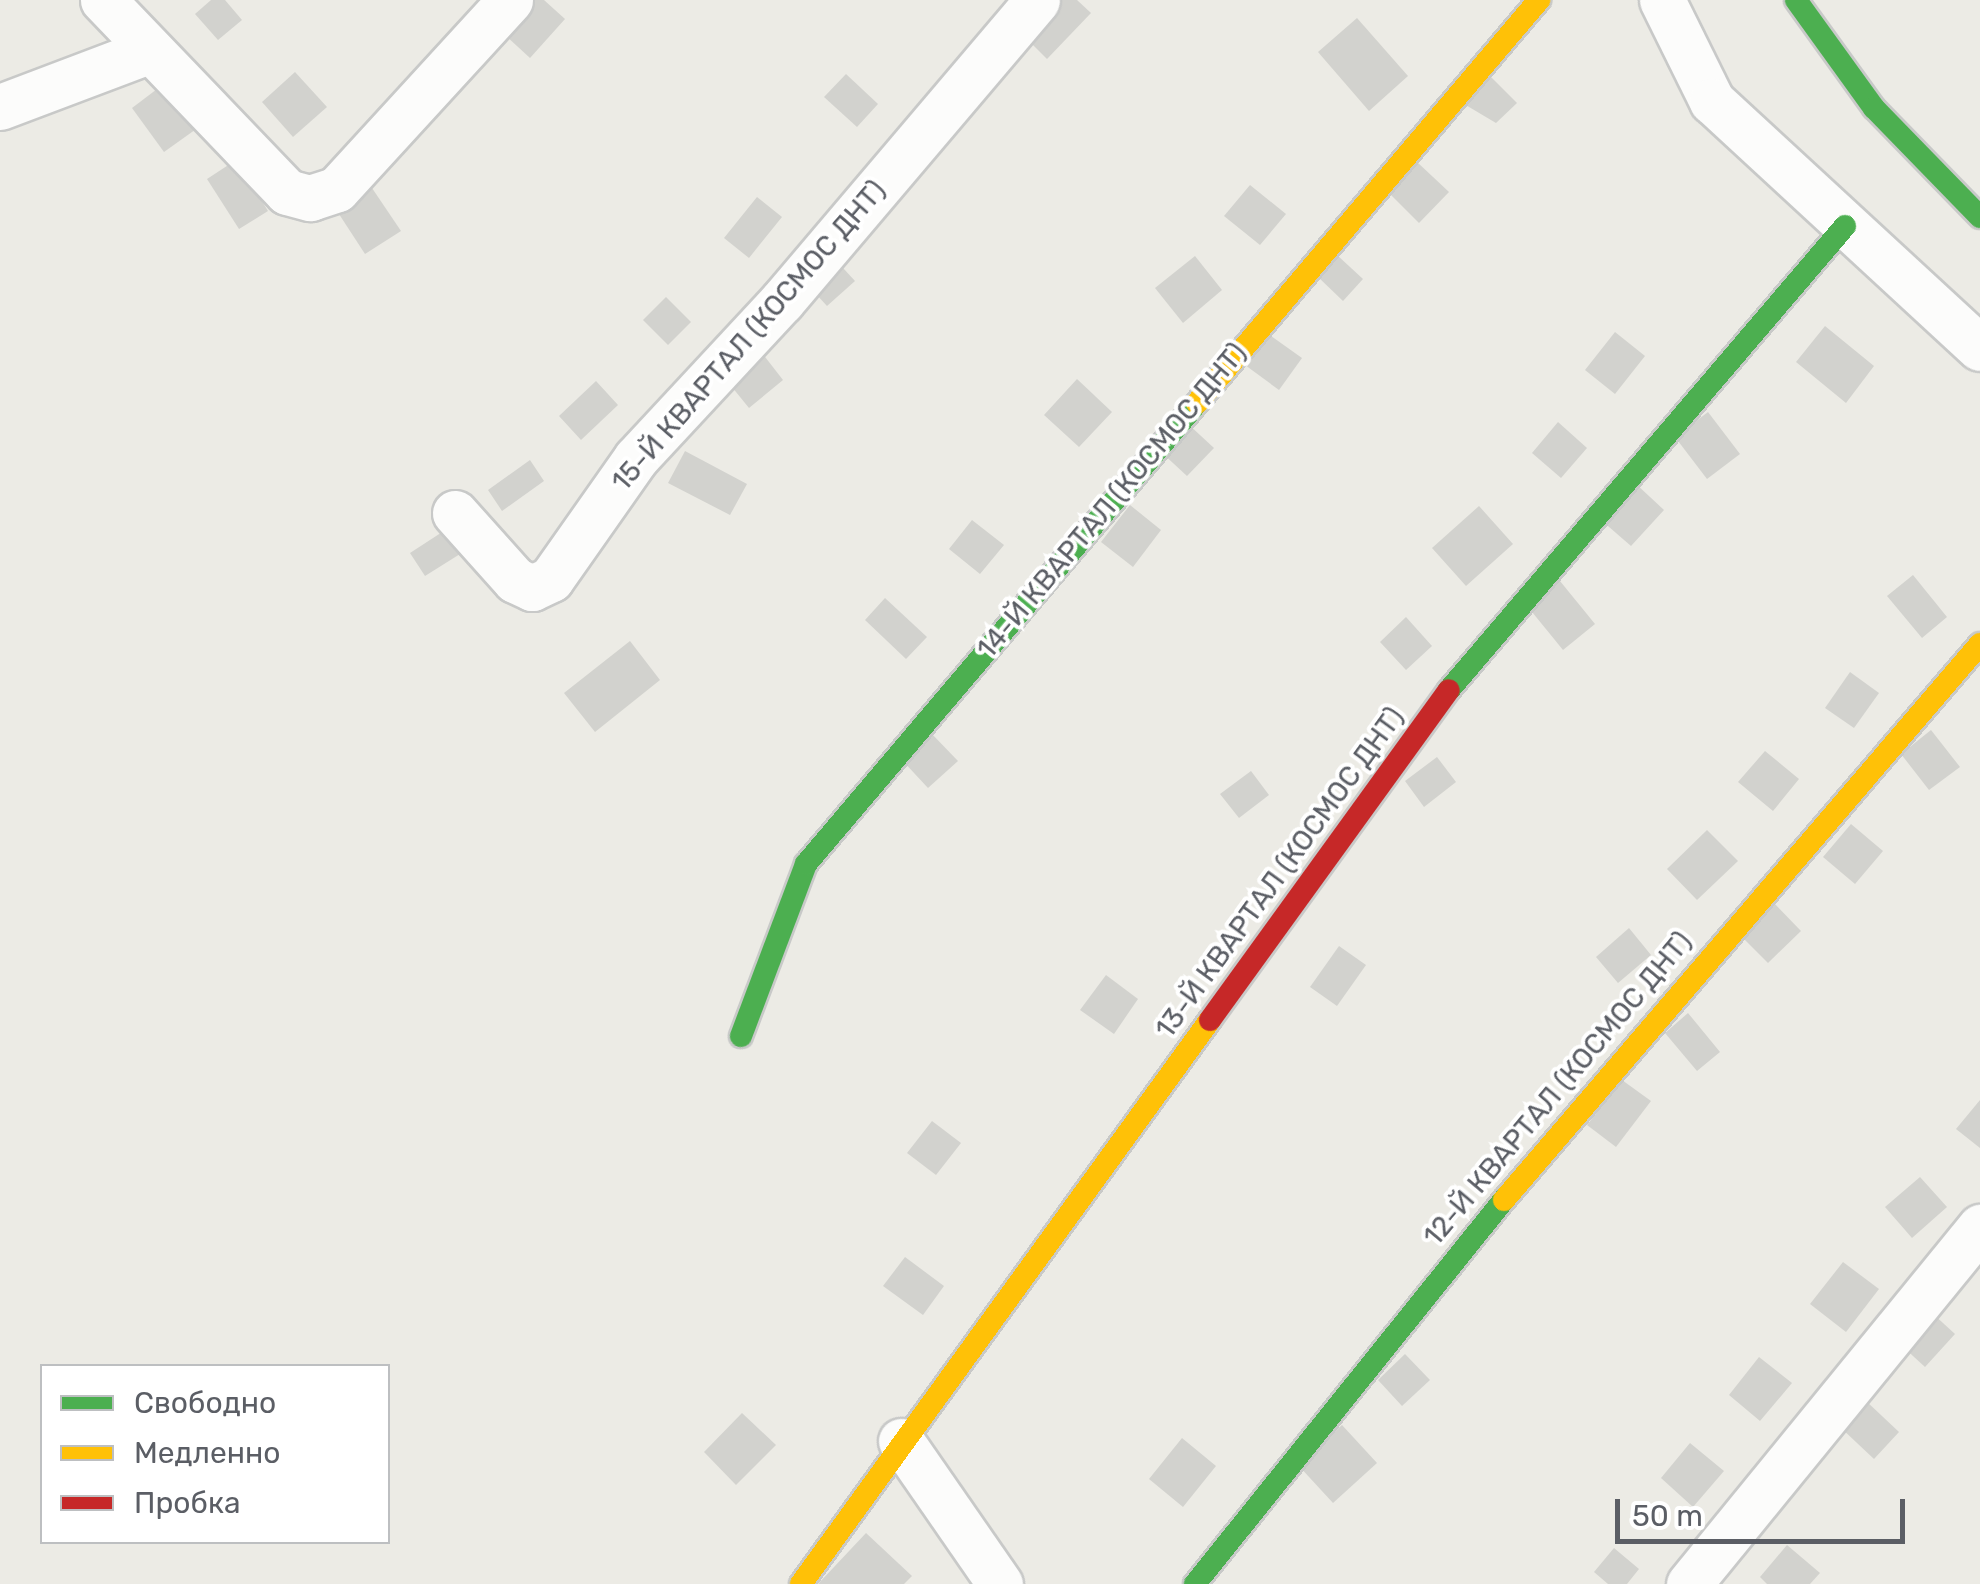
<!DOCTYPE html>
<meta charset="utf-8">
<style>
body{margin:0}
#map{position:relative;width:1980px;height:1584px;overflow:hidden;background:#ecebe5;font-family:Rubik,sans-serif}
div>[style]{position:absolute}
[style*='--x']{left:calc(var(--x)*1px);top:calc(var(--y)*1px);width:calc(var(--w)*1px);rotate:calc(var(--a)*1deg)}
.building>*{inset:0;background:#d2d2ce}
.roads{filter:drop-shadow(2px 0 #c8c9c8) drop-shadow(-2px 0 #c8c9c8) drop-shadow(0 2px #c8c9c8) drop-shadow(0 -2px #c8c9c8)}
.street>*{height:45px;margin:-22.5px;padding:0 22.5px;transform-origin:22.5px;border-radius:22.5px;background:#fcfcfb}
.fast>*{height:22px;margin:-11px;padding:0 11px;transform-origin:11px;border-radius:11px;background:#4caf50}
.slow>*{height:22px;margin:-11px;padding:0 11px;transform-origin:11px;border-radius:11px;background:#ffc107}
.jam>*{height:22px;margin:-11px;padding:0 11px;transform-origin:11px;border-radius:11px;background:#c62828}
span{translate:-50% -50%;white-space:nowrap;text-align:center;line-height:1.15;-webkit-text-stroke:8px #fff;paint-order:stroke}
.street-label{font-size:28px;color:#5b5e65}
.legend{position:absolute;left:40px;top:1364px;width:350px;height:180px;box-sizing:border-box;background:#fff;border:2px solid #bdbfc1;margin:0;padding:12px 18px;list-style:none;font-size:30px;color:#5b5e65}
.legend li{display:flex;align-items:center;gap:20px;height:50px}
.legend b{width:50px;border:2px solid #bdbfc1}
.scale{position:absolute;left:1615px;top:1499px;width:290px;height:45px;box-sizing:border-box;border:5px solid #5b5e65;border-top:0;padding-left:12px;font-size:30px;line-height:35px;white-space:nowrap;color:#5b5e65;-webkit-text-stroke:8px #fff;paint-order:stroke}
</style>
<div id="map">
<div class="building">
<i style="clip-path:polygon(211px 0,225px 0,242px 20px,218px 40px,195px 14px)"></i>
<i style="clip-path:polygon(532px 0,544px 0,565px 19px,530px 58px,503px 33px)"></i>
<i style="clip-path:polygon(1056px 0,1077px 0,1091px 13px,1047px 59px,1022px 34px)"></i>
<i style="clip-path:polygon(1357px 18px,1408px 76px,1369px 111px,1318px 52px)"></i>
<i style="clip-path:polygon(295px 72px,327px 107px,293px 137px,262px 102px)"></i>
<i style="clip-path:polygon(846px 74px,878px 104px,857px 127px,824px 97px)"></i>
<i style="clip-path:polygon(1491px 77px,1517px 103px,1496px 123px,1464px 104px)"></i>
<i style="clip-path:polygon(165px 83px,199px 127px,164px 152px,132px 108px)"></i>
<i style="clip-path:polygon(236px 160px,268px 211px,239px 229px,207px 179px)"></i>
<i style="clip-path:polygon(1416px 161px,1449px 192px,1419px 223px,1387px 191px)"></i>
<i style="clip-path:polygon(1250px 185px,1286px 214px,1260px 245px,1224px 216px)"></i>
<i style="clip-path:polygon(372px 188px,401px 231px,365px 254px,337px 211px)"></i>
<i style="clip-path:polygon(757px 197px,782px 217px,749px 258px,724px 238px)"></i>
<i style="clip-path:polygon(1337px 255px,1363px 279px,1343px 301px,1317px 276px)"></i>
<i style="clip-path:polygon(832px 256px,855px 281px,827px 306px,805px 282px)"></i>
<i style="clip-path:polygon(1195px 256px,1222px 290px,1183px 323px,1155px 288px)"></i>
<i style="clip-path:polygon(666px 297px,691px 322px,668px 345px,643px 320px)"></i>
<i style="clip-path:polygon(1825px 326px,1874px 366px,1846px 403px,1796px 362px)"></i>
<i style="clip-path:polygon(1615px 332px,1645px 356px,1615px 394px,1585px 370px)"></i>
<i style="clip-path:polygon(1267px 333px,1302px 358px,1279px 390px,1245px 365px)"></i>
<i style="clip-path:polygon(758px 348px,783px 380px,749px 408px,723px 376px)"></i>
<i style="clip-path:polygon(1077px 379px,1112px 412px,1079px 447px,1044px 415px)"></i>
<i style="clip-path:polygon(596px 381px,618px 405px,581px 440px,559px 416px)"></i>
<i style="clip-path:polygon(1708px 412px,1740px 454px,1707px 479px,1675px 437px)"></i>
<i style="clip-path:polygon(1558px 422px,1587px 448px,1561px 478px,1532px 453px)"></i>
<i style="clip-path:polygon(1187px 423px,1214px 448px,1187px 476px,1160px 451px)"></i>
<i style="clip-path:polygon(685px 451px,747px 484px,730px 515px,668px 483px)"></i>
<i style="clip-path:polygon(530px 460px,544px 481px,502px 511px,488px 490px)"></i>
<i style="clip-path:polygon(1635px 483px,1664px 510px,1631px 546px,1601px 520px)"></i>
<i style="clip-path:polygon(1130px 505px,1161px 530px,1133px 567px,1101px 542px)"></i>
<i style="clip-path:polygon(1479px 506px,1513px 544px,1466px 586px,1432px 548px)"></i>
<i style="clip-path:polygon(972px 520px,1004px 545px,980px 574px,949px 549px)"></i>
<i style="clip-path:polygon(453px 525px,468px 549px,425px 576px,410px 553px)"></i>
<i style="clip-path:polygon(1913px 575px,1947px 617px,1922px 638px,1887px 596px)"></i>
<i style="clip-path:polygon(1560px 581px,1595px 624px,1563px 650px,1528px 607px)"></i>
<i style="clip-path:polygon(885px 598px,927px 637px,906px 659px,865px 620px)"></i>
<i style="clip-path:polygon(1406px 617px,1432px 646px,1406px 670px,1380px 642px)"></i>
<i style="clip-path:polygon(630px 641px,660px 680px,595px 732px,564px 693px)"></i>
<i style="clip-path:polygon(1850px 672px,1879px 693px,1854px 728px,1825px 708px)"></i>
<i style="clip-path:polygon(1931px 730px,1960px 767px,1929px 790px,1901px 754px)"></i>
<i style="clip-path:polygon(930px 732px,958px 761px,928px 788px,901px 759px)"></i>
<i style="clip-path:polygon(1765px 751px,1799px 779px,1773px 811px,1738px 782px)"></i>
<i style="clip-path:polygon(1437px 757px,1456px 782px,1424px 807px,1405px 781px)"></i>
<i style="clip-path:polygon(1251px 771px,1269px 795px,1239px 818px,1220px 794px)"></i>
<i style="clip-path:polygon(1851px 824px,1883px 851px,1855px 884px,1823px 857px)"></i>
<i style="clip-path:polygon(1707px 830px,1738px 861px,1697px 900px,1667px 869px)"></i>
<i style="clip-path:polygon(1772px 901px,1801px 931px,1768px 963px,1739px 934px)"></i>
<i style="clip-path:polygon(1629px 928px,1651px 955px,1618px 983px,1596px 957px)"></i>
<i style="clip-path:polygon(1339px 946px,1366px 965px,1337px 1006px,1310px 987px)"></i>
<i style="clip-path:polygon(1106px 975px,1138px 999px,1114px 1034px,1080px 1010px)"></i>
<i style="clip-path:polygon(1688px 1013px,1720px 1052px,1697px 1071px,1665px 1033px)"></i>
<i style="clip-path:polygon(1622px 1080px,1651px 1101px,1616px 1147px,1587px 1125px)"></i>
<i style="clip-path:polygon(1980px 1100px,1980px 1148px,1956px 1129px)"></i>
<i style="clip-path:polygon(932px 1121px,961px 1143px,936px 1175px,907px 1153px)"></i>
<i style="clip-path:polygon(1920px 1177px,1947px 1207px,1912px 1238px,1885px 1207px)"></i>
<i style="clip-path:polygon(905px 1257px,944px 1286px,923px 1315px,883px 1286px)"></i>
<i style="clip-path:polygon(1843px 1262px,1879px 1289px,1846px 1332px,1810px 1304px)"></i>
<i style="clip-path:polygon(1931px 1312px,1955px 1334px,1925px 1367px,1901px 1345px)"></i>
<i style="clip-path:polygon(1405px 1354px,1430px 1380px,1402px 1406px,1378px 1380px)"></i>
<i style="clip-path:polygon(1759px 1357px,1792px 1383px,1760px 1421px,1729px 1395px)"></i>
<i style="clip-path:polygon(1865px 1400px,1899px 1432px,1874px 1459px,1840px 1427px)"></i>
<i style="clip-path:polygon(742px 1413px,776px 1445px,736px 1485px,704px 1452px)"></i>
<i style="clip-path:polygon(1342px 1425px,1377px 1463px,1333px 1503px,1298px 1465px)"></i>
<i style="clip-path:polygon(1182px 1438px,1216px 1466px,1183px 1507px,1149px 1479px)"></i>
<i style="clip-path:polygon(1690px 1443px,1724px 1471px,1693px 1507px,1661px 1478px)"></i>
<i style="clip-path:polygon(866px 1533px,912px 1576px,904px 1584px,818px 1584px)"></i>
<i style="clip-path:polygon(1787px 1545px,1820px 1573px,1810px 1584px,1767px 1584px,1760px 1577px)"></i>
<i style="clip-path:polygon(1614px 1548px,1639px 1569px,1627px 1584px,1608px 1584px,1594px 1572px)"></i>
</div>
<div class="roads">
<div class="street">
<i style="--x:103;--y:0;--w:266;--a:46.2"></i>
<i style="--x:287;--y:192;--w:24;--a:15"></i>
<i style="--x:310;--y:198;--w:28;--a:-18"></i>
<i style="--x:337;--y:189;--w:256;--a:-47.5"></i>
<i style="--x:1662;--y:0;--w:113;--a:63.7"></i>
<i style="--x:1712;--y:101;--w:364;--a:42.7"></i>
<i style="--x:0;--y:107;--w:158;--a:-20.7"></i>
<i style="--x:455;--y:513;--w:90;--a:48.2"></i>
<i style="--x:515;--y:580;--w:19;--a:25"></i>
<i style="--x:532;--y:588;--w:21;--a:-25"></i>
<i style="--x:551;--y:579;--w:148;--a:-54.9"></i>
<i style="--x:636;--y:458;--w:214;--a:-47.1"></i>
<i style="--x:782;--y:301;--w:394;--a:-49.7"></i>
<i style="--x:901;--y:1441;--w:174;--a:55.3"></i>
<i style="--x:1689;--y:1584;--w:461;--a:-50.8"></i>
</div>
<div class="fast">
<i style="--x:1796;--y:0;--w:133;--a:54.2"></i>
<i style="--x:1874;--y:108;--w:152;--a:45.8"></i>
<i style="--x:1449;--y:690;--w:610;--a:-49.52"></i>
<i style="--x:741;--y:1036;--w:184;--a:-69.3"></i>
<i style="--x:806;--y:864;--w:604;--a:-49.7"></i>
<i style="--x:1195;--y:1584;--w:493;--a:-51.2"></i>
</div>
<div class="slow">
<i style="--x:1197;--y:403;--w:529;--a:-49.68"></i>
<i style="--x:1504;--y:1200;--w:732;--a:-49.43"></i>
<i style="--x:801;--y:1584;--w:697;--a:-54.05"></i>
</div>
<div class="jam">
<i style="--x:1210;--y:1020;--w:407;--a:-54.1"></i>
</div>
</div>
<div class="street-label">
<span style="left:749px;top:336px;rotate:-49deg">15-Й КВАРТАЛ (КОСМОС ДНТ)</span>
<span style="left:1112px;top:501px;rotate:-50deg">14-Й КВАРТАЛ (КОСМОС ДНТ)</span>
<span style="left:1280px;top:873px;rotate:-54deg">13-Й КВАРТАЛ (КОСМОС ДНТ)</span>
<span style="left:1558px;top:1089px;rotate:-50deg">12-Й КВАРТАЛ (КОСМОС ДНТ)</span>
</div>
<ul class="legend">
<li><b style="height:12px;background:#4caf50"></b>Свободно</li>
<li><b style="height:12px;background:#ffc107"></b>Медленно</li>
<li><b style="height:12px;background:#c62828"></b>Пробка</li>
</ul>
<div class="scale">50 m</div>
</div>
